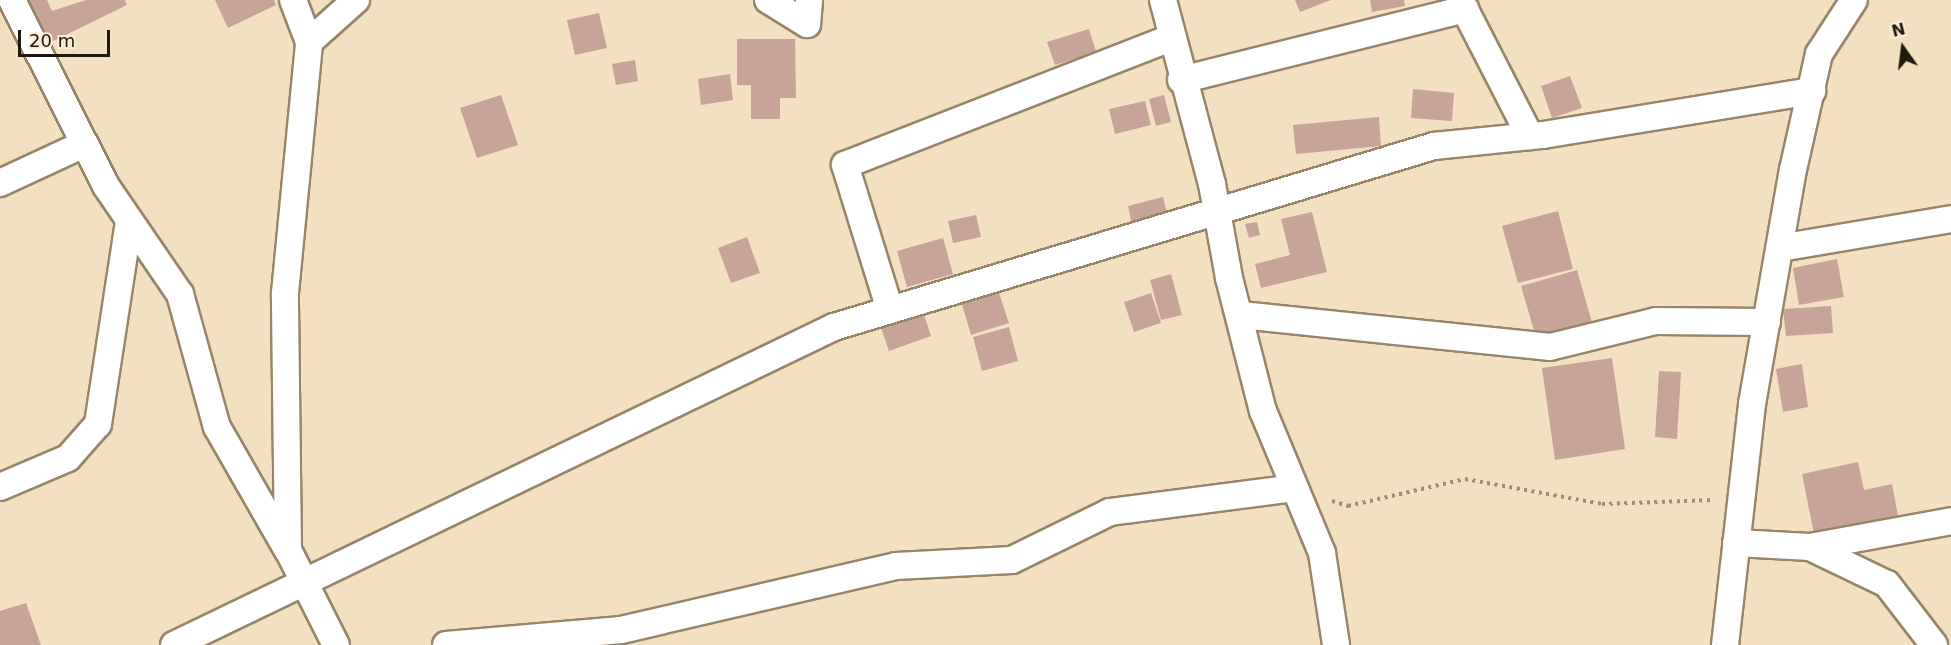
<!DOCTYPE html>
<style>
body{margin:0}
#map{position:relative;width:1951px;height:645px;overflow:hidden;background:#f3e0c1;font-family:"DejaVu Sans",sans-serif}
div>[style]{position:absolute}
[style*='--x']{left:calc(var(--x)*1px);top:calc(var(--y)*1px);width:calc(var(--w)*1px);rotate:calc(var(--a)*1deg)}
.building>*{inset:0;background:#c7a497}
.path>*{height:4px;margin-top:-2px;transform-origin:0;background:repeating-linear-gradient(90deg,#9b8d76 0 3px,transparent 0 7.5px)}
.roads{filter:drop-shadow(2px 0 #968569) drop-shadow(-2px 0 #968569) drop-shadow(0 2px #968569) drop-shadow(0 -2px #968569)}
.street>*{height:26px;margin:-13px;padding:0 13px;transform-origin:13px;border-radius:13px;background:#fff}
span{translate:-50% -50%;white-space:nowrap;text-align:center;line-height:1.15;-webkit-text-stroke:4.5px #fdedd5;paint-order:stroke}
.north{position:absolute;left:1873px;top:18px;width:60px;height:60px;-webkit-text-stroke:4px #fdedd5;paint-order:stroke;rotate:346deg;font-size:16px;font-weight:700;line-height:24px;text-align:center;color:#1f180d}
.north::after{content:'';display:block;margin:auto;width:21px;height:27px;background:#1f180d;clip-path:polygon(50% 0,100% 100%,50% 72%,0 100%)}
.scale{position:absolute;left:18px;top:30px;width:92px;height:27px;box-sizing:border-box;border:3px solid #1f180d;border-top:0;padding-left:8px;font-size:18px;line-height:21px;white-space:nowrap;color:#1f180d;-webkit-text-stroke:4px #fdedd5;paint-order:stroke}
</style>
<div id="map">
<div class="building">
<i style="clip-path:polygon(23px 0,47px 0,52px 11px,86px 0,125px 0,127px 5px,45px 45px)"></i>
<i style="clip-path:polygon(215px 0,274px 0,276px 5px,228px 28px)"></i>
<i style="clip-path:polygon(1295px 0,1331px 0,1300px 12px)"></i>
<i style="clip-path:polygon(1370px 0,1404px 0,1405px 6px,1372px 12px)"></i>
<i style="clip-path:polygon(599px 13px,607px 48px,575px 55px,567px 20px)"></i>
<i style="clip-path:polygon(1089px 29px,1096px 52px,1055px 65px,1047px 42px)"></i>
<i style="clip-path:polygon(737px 39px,795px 39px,796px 98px,780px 98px,780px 119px,751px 119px,751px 85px,737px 85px)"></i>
<i style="clip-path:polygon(635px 60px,638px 81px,616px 85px,612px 64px)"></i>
<i style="clip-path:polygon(730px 74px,733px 100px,701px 105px,698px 79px)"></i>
<i style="clip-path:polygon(1570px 76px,1582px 108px,1552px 118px,1541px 86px)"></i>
<i style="clip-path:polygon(1413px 89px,1454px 93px,1452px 121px,1411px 118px)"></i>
<i style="clip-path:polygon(501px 95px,518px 145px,477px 158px,460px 108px)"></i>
<i style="clip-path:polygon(1164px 95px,1171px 122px,1156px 126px,1149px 99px)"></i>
<i style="clip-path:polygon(1145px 101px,1151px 125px,1115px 134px,1109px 109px)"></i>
<i style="clip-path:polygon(1379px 117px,1381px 146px,1296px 154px,1293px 125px)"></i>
<i style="clip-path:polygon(1163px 197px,1168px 217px,1132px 225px,1128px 206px)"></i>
<i style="clip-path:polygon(1558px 211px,1573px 269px,1518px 283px,1502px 226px)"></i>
<i style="clip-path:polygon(1312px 212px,1327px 272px,1261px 288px,1255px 264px,1290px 255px,1281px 219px)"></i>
<i style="clip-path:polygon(976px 215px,981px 237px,953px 243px,948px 221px)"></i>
<i style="clip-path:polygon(1257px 222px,1260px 235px,1249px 238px,1245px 224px)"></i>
<i style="clip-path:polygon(747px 237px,760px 273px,731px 283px,718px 248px)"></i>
<i style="clip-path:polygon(943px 238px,953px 274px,907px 287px,897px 251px)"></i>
<i style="clip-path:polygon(1837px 259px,1844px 297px,1799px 305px,1793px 268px)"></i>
<i style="clip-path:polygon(1577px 270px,1593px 326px,1537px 341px,1521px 286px)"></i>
<i style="clip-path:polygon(1171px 274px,1182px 315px,1161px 320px,1150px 280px)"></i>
<i style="clip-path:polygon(997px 287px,1009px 323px,971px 335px,960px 298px)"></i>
<i style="clip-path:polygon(1151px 293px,1161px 323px,1134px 332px,1124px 302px)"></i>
<i style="clip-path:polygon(1831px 306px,1833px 333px,1786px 336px,1783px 309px)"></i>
<i style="clip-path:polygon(922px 309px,931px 336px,889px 351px,880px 325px)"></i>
<i style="clip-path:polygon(1009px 327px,1018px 361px,982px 371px,973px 337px)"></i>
<i style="clip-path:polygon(1612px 358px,1625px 449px,1555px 460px,1542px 368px)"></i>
<i style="clip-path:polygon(1802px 364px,1808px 407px,1783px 412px,1776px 369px)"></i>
<i style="clip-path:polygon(1659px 371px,1681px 372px,1677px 439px,1655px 437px)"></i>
<i style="clip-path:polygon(1858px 462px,1864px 490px,1892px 484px,1898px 516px,1814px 534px,1802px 474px)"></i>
<i style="clip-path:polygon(26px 603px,41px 645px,0 645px,0 611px)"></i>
</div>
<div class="path">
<i style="--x:1332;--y:501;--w:17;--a:17"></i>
<i style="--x:1348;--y:506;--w:120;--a:-13"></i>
<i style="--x:1465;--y:479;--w:139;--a:10.3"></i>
<i style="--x:1602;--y:504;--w:112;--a:-2"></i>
</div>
<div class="roads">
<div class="street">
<i style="--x:12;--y:0;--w:208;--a:63.2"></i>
<i style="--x:106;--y:186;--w:131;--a:55.6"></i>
<i style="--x:180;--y:294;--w:138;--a:74.5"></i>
<i style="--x:217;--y:427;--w:141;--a:60.2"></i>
<i style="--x:293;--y:0;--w:45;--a:69.1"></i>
<i style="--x:768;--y:0;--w:46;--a:31.6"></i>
<i style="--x:807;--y:24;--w:24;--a:-85"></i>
<i style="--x:1163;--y:0;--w:190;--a:75.1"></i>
<i style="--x:1212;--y:184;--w:96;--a:79.7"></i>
<i style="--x:1229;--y:278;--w:137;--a:75.7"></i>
<i style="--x:1263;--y:411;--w:154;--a:67.4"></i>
<i style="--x:1322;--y:553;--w:93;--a:81.3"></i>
<i style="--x:1460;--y:0;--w:153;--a:62.8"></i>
<i style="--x:1181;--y:80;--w:293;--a:-14"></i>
<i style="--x:0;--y:183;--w:93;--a:-24.9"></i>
<i style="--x:1780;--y:248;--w:173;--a:-9.6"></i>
<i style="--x:890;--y:310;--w:152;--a:-107.2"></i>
<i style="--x:845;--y:165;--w:350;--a:-21.3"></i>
<i style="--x:1241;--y:315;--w:311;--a:5.9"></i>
<i style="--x:1550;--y:347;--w:109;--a:-13.8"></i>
<i style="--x:1656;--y:321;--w:111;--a:0.5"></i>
<i style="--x:0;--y:487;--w:74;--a:-23.1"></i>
<i style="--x:68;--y:458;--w:45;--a:-48.6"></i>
<i style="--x:98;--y:424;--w:205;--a:-81.3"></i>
<i style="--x:1736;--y:543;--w:74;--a:3.1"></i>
<i style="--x:1810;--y:547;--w:143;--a:-10.4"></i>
<i style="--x:1810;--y:547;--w:85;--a:25.7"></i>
<i style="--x:1887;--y:584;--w:77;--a:52.4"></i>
<i style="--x:174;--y:645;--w:733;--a:-25.73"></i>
<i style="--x:834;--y:327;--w:627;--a:-16.79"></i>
<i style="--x:1434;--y:146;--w:110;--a:-5.8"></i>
<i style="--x:1543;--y:135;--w:273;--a:-9.3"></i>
<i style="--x:336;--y:645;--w:106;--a:-116.8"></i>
<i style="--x:288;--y:550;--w:257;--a:-90.7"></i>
<i style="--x:285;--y:293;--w:252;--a:-84.5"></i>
<i style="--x:309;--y:42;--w:63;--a:-41.8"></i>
<i style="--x:446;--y:645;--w:176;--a:-4.9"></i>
<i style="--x:621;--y:630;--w:282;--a:-13.1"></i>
<i style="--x:896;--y:566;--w:116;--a:-3"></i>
<i style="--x:1012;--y:560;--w:109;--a:-26.1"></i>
<i style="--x:1110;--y:512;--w:186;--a:-7.4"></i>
<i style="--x:1725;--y:645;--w:243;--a:-83.6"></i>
<i style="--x:1752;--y:404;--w:238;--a:-80.1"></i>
<i style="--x:1793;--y:170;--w:119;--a:-77.4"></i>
<i style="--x:1819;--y:54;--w:64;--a:-57.1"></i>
</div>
</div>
<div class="north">N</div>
<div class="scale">20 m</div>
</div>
